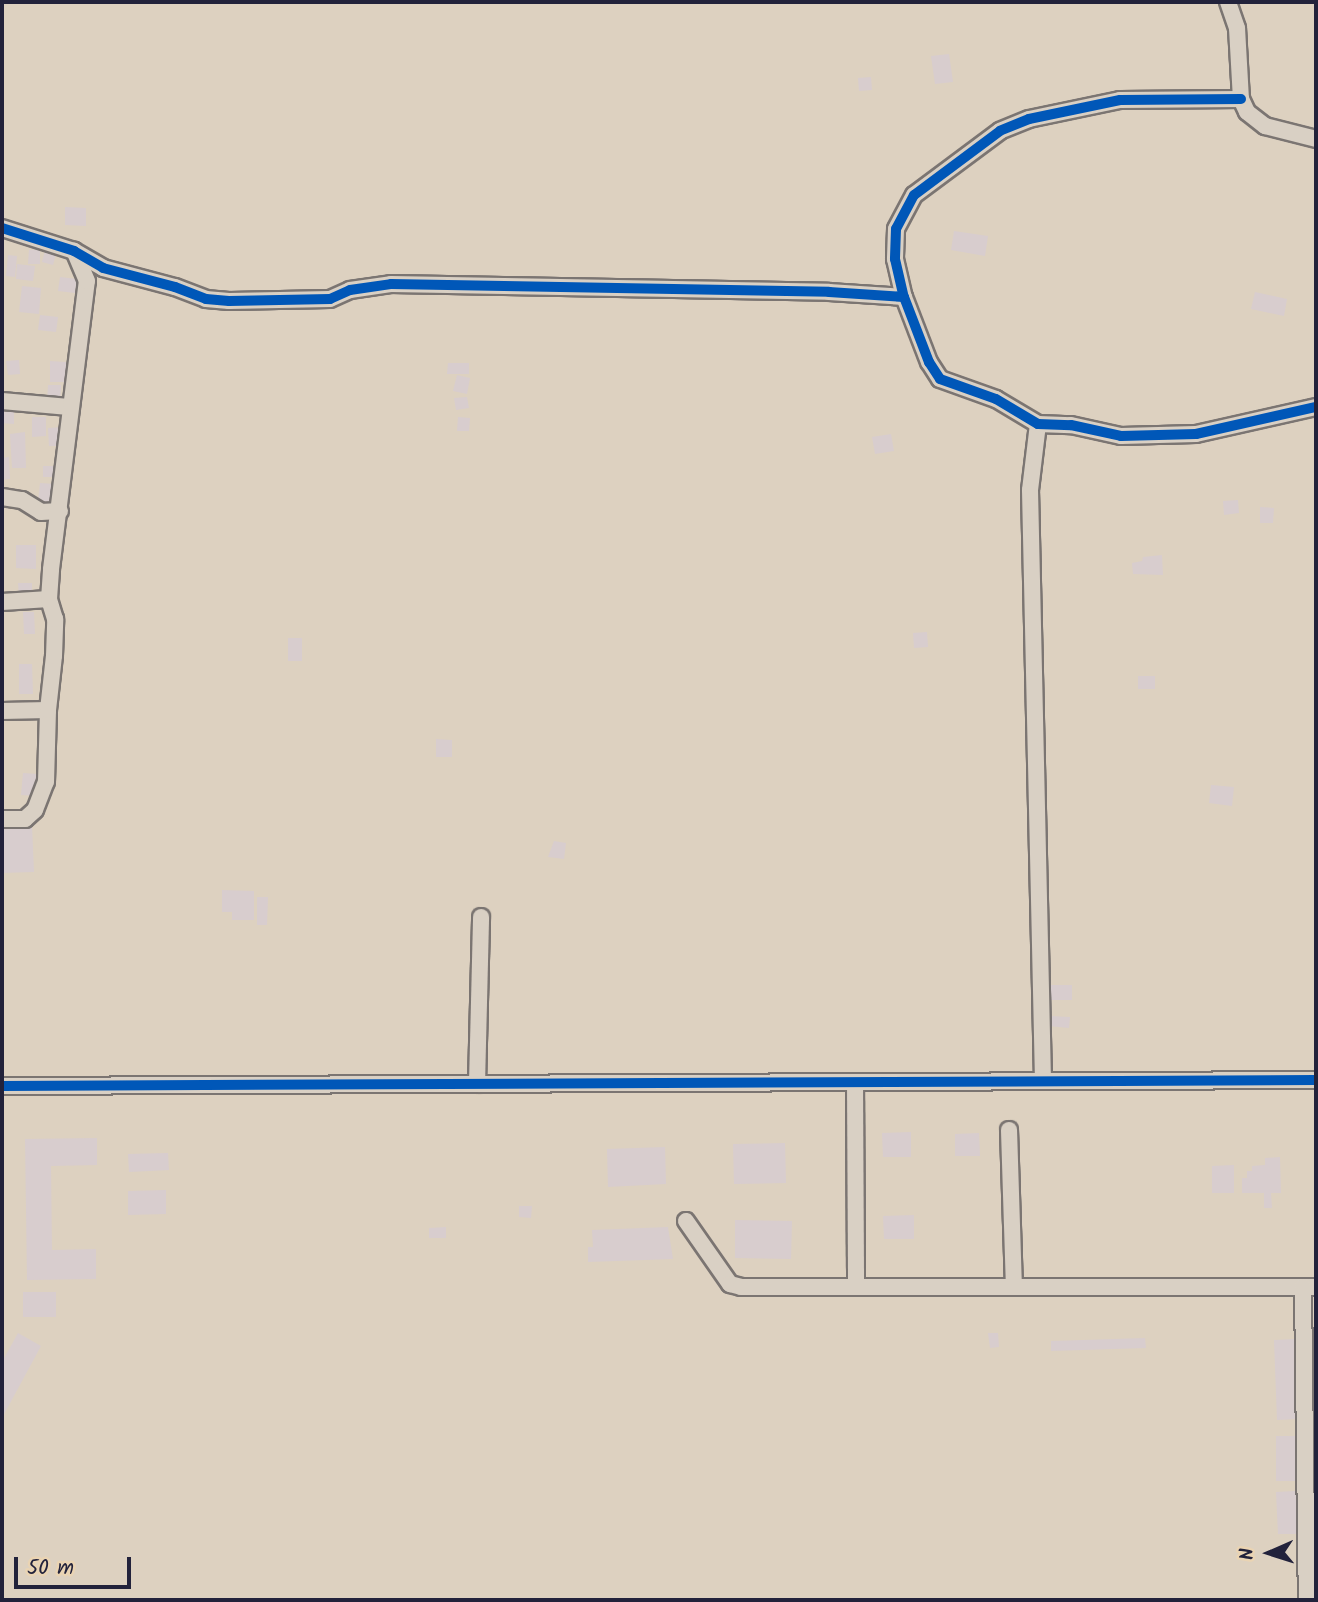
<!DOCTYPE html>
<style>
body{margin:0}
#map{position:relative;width:1318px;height:1602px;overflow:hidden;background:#ddd1c0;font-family:Kalam,sans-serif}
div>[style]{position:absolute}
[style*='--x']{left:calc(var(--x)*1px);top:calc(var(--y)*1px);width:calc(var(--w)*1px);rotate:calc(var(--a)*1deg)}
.building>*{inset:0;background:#d8cdce}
.roads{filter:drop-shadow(2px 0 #7b7572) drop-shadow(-2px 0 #7b7572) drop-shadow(0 2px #7b7572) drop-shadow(0 -2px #7b7572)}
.street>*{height:16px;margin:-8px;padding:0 8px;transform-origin:8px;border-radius:8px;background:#d9d0c4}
.cycleway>*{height:10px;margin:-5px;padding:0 5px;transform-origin:5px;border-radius:5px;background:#0057b8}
span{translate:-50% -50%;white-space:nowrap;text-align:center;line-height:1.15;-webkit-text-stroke:5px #ead4b3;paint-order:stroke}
.frame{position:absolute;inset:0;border:4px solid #22223b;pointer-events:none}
.north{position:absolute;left:1234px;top:1518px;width:70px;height:70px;-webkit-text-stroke:5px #ead4b3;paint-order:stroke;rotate:267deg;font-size:19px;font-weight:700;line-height:28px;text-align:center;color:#22223b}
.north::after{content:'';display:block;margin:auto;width:24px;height:32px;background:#22223b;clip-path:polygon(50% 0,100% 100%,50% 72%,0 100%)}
.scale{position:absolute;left:14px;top:1557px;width:117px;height:32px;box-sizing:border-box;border:4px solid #22223b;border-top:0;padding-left:9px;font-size:21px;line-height:24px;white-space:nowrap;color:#22223b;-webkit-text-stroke:5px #ead4b3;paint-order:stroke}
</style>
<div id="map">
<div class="building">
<i style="clip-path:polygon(949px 54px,953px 82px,935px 84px,931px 56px)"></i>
<i style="clip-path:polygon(871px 77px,872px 90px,859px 91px,858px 78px)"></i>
<i style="clip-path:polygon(65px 207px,86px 208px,86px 226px,65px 225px)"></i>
<i style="clip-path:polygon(954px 231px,988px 236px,985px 256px,951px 250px)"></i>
<i style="clip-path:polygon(46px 247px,57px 250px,53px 265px,42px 262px)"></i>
<i style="clip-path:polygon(29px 250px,40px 250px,40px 264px,28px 264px)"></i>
<i style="clip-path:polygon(8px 255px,17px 256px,15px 277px,6px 276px)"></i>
<i style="clip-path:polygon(17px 264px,35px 266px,33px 281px,16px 279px)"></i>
<i style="clip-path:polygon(60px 277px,77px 279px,75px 293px,58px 291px)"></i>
<i style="clip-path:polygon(22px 286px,41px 288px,39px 314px,19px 312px)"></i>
<i style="clip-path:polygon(1255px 292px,1287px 299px,1284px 316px,1251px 309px)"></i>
<i style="clip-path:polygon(40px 315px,58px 317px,56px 332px,38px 330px)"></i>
<i style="clip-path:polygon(19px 360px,20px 374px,8px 375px,6px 361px)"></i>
<i style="clip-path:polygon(50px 361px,66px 362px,66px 382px,50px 382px)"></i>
<i style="clip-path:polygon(448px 363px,469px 363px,469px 374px,447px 374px)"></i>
<i style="clip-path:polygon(457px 375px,470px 378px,467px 394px,453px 391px)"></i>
<i style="clip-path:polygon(48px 385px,61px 385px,60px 403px,47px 402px)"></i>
<i style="clip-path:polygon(467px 397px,469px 408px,456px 410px,454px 398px)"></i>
<i style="clip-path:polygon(2px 411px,14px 411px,14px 424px,2px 423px)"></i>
<i style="clip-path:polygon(32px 417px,46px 417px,46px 436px,32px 437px)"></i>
<i style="clip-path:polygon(458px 417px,470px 418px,469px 431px,457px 431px)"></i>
<i style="clip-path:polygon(63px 427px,64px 446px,49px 446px,48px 428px)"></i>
<i style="clip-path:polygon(25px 432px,26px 468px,12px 468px,10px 434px)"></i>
<i style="clip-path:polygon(891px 434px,894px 451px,875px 454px,872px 437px)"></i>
<i style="clip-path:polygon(9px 457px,10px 479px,2px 480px,2px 458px)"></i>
<i style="clip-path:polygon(43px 466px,56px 466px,57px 477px,43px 477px)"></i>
<i style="clip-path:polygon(40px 483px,55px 484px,52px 503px,38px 502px)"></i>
<i style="clip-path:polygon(1238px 500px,1239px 513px,1224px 515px,1223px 501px)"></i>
<i style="clip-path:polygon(1260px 507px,1274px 508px,1273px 523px,1260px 523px)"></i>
<i style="clip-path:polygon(16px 545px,36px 545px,36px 569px,16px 568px)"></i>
<i style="clip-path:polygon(1162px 555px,1163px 575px,1133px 574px,1132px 563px,1142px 561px,1143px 557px)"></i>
<i style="clip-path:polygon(18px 583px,32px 583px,32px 596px,19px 596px)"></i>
<i style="clip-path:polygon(23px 612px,34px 612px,35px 634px,24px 634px)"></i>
<i style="clip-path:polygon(927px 632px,928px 647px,914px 648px,913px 633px)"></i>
<i style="clip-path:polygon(288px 638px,302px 638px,302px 661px,288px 661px)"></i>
<i style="clip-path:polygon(19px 664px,32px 664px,33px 694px,19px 694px)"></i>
<i style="clip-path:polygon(1138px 676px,1155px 676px,1155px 689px,1138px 689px)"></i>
<i style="clip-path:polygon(436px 739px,452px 740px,452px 757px,436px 757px)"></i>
<i style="clip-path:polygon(23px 773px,38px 774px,36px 796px,21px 795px)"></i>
<i style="clip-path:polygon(1211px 785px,1234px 787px,1232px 806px,1209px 803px)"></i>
<i style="clip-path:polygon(32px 826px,34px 872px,2px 873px,2px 827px)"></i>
<i style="clip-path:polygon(554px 841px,566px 843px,564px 859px,548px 857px)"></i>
<i style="clip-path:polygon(222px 890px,254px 891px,254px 920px,232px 920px,232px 912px,222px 912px)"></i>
<i style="clip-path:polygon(257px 897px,268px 897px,267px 925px,257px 925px)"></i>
<i style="clip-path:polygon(1047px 985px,1072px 985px,1072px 1000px,1047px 1000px)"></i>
<i style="clip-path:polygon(1049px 1016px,1070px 1017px,1069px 1028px,1048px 1026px)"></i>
<i style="clip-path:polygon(911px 1132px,911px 1157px,883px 1157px,882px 1133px)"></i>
<i style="clip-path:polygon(979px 1133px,980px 1156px,955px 1156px,955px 1134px)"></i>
<i style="clip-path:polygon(97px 1138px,97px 1165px,51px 1166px,52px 1250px,96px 1249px,96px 1279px,27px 1280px,25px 1139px)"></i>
<i style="clip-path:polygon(785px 1143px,786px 1183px,734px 1184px,733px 1144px)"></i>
<i style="clip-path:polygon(665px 1147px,666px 1184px,608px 1187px,607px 1149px)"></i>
<i style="clip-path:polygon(168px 1153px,169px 1170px,129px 1172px,128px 1154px)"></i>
<i style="clip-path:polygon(1280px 1157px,1281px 1193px,1271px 1193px,1272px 1208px,1264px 1208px,1264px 1193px,1242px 1193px,1242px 1178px,1247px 1178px,1247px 1171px,1252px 1171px,1252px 1166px,1265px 1165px,1265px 1158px)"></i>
<i style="clip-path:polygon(1234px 1165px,1234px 1193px,1212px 1193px,1212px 1166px)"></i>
<i style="clip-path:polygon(166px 1190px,166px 1214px,128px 1215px,128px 1191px)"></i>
<i style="clip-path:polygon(519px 1206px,532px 1206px,531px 1218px,519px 1217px)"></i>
<i style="clip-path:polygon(914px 1215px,914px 1239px,884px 1239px,883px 1216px)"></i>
<i style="clip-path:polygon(735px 1220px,792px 1221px,791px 1259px,735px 1258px)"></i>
<i style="clip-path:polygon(446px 1227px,446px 1238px,429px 1238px,429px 1228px)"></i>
<i style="clip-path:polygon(668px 1227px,673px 1259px,588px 1262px,588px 1247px,593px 1247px,592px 1230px)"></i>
<i style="clip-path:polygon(23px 1292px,56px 1292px,56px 1317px,23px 1317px)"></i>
<i style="clip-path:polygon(18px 1333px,41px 1346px,2px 1418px,2px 1362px)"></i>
<i style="clip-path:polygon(988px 1333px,998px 1333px,999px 1347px,990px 1348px)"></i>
<i style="clip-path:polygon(1145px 1338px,1146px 1348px,1051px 1351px,1051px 1341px)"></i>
<i style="clip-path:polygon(1295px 1339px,1298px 1419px,1277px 1420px,1274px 1340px)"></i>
<i style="clip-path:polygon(1276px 1436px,1295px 1436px,1295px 1481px,1276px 1481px)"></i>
<i style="clip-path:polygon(1296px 1491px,1297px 1534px,1278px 1534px,1276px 1492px)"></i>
</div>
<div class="roads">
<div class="street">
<i style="--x:1228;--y:2;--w:28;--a:71"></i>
<i style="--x:1237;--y:28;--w:71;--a:86.8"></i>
<i style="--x:1241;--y:99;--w:14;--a:65"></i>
<i style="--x:1247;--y:112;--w:23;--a:38"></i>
<i style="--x:1265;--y:126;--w:53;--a:14.3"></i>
<i style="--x:1241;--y:99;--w:121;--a:179.5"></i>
<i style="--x:1120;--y:100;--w:93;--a:168.2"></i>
<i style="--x:1029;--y:119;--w:31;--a:158"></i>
<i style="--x:1000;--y:131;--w:107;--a:143.3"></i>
<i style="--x:914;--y:195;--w:38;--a:118"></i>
<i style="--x:896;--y:229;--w:30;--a:92"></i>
<i style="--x:895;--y:259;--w:39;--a:77"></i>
<i style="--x:904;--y:297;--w:70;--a:69"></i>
<i style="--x:929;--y:362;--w:20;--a:57"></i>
<i style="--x:940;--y:379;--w:59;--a:19.7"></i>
<i style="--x:996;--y:399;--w:49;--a:30.8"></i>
<i style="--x:1038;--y:424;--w:33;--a:2"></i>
<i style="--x:1071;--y:425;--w:51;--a:12.4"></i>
<i style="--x:1121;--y:436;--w:75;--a:-1.5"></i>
<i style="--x:1196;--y:434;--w:123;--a:-12.7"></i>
<i style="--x:2;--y:228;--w:76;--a:17.7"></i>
<i style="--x:74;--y:251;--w:34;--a:30"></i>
<i style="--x:103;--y:268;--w:74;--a:14.8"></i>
<i style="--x:175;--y:287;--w:33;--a:21"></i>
<i style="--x:206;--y:299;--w:23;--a:5"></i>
<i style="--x:229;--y:301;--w:101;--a:-1.1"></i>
<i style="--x:330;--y:299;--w:22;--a:-24"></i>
<i style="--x:350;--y:290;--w:41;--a:-8.3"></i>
<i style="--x:391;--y:284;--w:438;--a:1"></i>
<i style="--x:829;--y:292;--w:75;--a:3.8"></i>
<i style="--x:2;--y:401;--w:67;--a:5.1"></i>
<i style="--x:1038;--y:424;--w:66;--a:96.9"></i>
<i style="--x:1030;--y:490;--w:591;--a:88.74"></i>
<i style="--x:2;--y:497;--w:20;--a:9"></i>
<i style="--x:22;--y:500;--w:22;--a:32"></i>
<i style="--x:41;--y:512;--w:19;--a:-3"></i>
<i style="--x:2;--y:602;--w:47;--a:-3.7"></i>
<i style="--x:2;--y:711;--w:46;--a:-1.2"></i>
<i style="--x:2;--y:819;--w:23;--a:0"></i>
<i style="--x:25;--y:819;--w:13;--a:-42"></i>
<i style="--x:35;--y:810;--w:30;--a:-69"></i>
<i style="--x:46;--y:782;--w:72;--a:-88.4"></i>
<i style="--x:48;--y:710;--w:54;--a:-83.7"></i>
<i style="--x:54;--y:656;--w:37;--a:-88"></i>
<i style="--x:55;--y:619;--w:21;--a:-107"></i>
<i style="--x:49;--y:599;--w:30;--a:-86"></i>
<i style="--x:51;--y:569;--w:290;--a:-82.9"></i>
<i style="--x:87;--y:281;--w:33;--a:-113"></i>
<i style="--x:855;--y:1082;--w:203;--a:89.7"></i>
<i style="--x:477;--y:1084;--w:167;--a:-88.6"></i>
<i style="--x:2;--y:1086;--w:1314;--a:-0.26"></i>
<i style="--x:1009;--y:1130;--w:156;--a:88.2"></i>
<i style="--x:686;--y:1221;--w:77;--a:55.1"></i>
<i style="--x:730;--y:1284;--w:11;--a:15"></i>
<i style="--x:741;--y:1287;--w:575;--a:0"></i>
<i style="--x:1303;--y:1287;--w:313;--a:89.3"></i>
</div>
</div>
<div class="cycleway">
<i style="--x:1241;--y:99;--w:121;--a:179.5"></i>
<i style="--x:1120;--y:100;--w:93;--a:168.2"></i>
<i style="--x:1029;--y:119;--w:31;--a:158"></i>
<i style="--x:1000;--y:131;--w:107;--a:143.3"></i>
<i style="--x:914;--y:195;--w:38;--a:118"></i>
<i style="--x:896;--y:229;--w:30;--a:92"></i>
<i style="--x:895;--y:259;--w:39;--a:77"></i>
<i style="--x:904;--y:297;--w:70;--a:69"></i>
<i style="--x:929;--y:362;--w:20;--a:57"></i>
<i style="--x:940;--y:379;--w:59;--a:19.7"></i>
<i style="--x:996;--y:399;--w:49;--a:30.8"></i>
<i style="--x:1038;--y:424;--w:33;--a:2"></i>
<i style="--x:1071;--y:425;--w:51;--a:12.4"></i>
<i style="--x:1121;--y:436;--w:75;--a:-1.5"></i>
<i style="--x:1196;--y:434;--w:123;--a:-12.7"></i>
<i style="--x:2;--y:228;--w:76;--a:17.7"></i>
<i style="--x:74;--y:251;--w:34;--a:30"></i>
<i style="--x:103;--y:268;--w:74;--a:14.8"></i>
<i style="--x:175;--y:287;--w:33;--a:21"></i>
<i style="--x:206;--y:299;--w:23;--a:5"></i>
<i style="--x:229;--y:301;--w:101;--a:-1.1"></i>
<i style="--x:330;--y:299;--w:22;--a:-24"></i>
<i style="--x:350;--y:290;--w:41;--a:-8.3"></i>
<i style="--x:391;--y:284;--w:438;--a:1"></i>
<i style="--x:829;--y:292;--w:75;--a:3.8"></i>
<i style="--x:2;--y:1086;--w:1314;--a:-0.26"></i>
</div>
<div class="frame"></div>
<div class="north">N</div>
<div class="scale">50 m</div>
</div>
